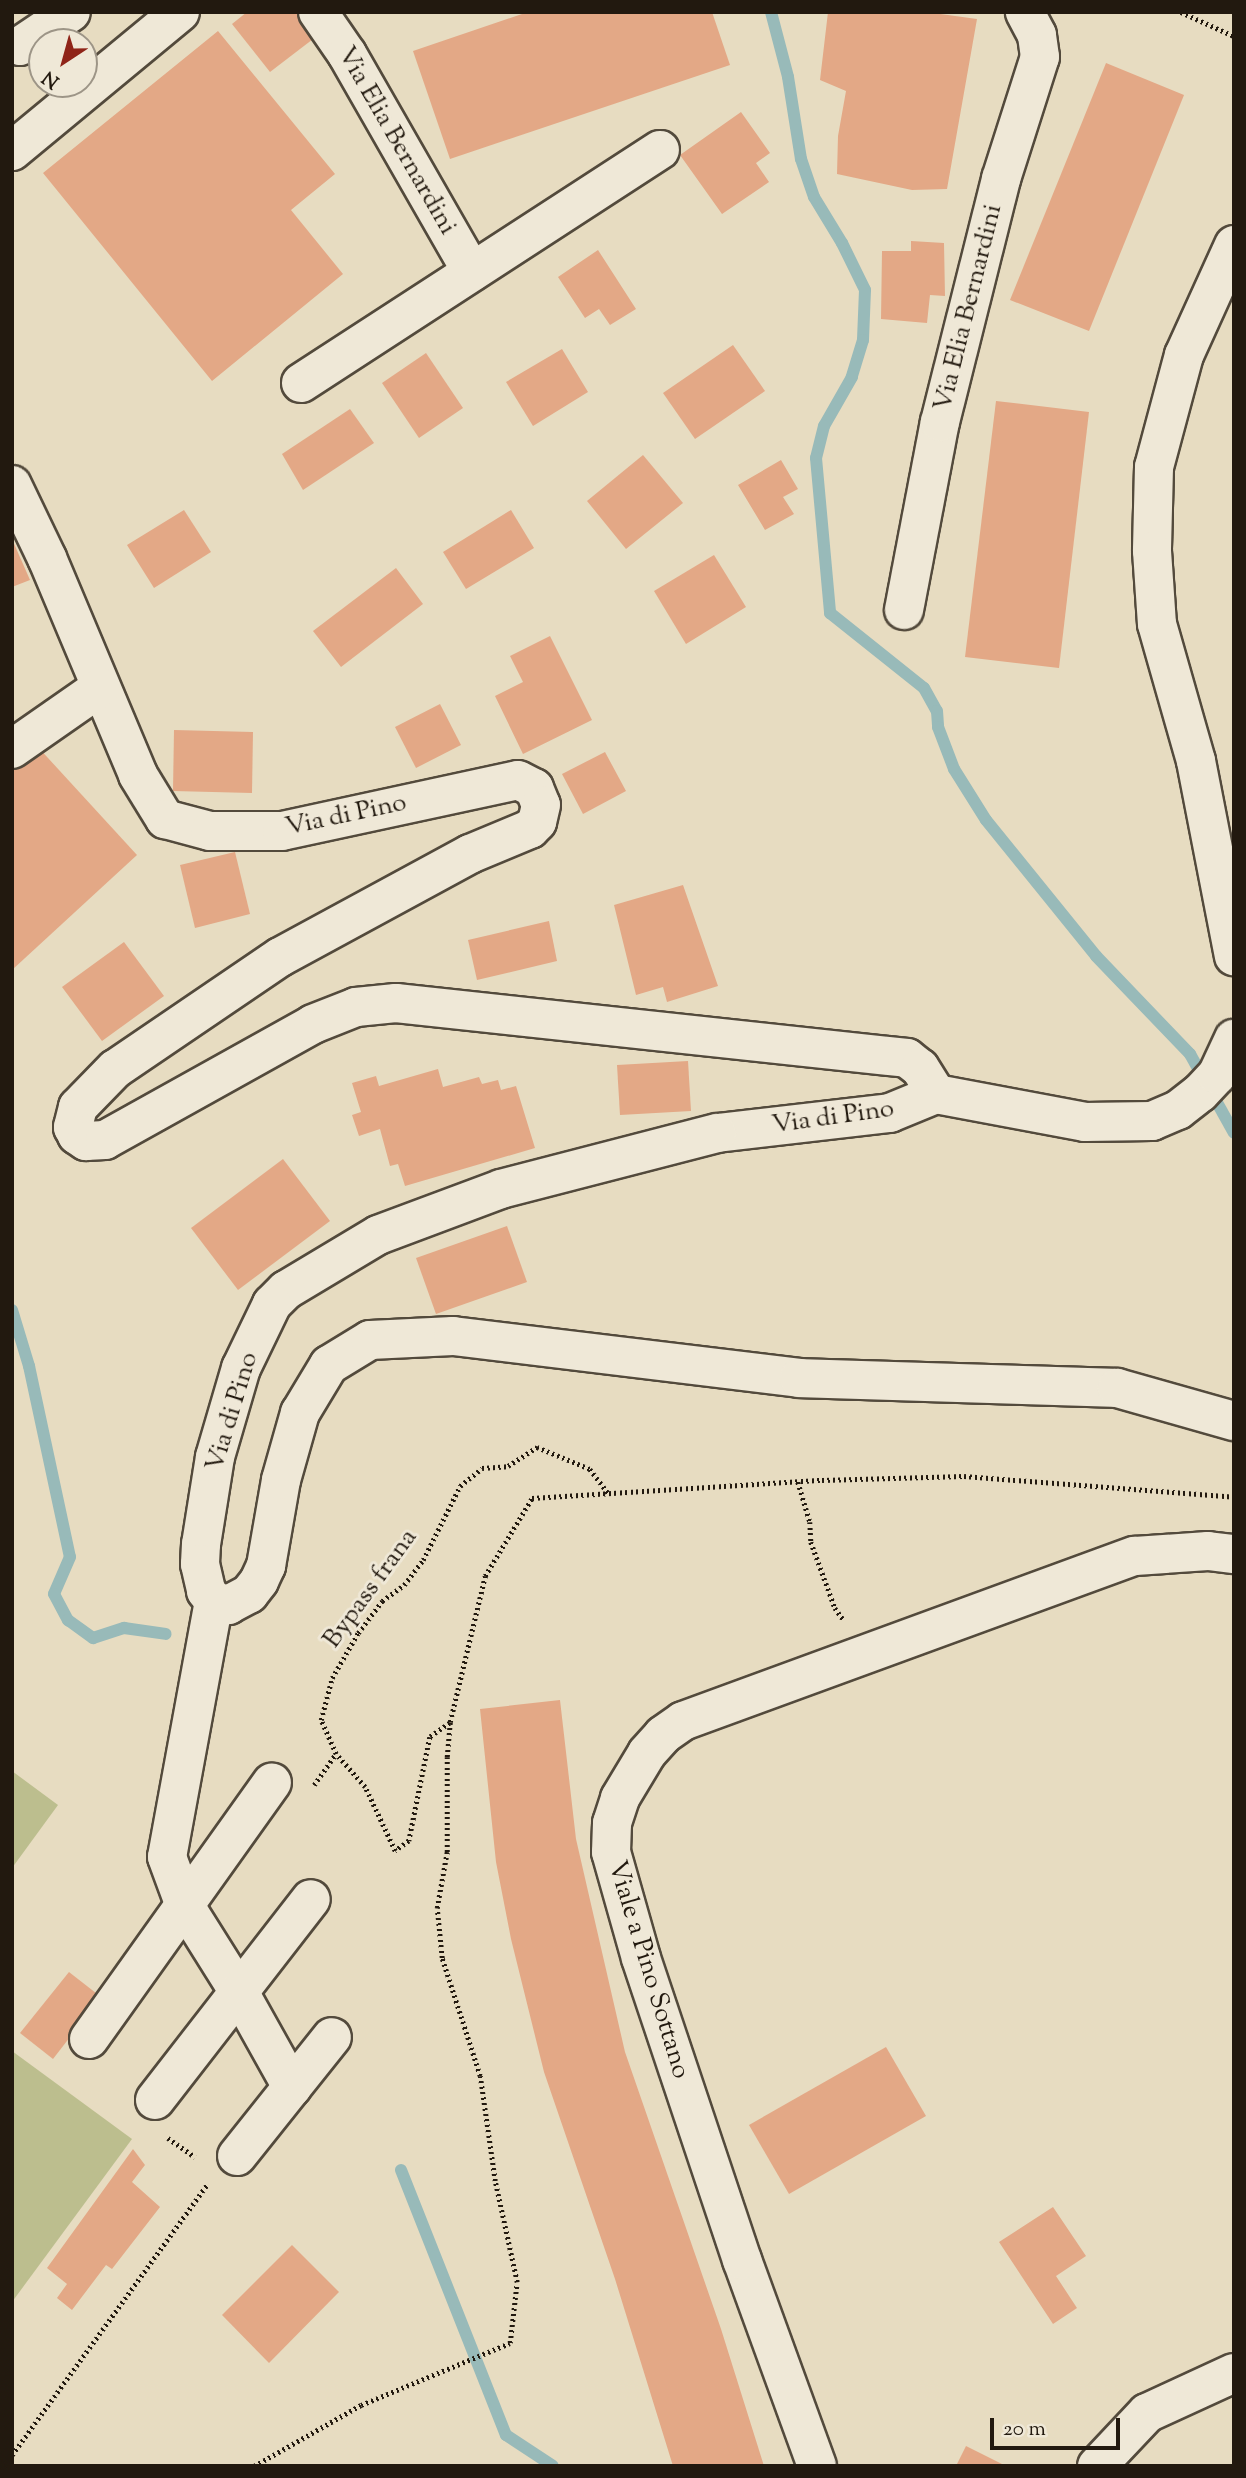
<!DOCTYPE html>
<style>
body{margin:0}
#map{position:relative;width:1246px;height:2478px;overflow:hidden;background:#e7dcc1;font-family:"Sorts Mill Goudy",serif}
div>[style]{position:absolute}
[style*='--x']{left:calc(var(--x)*1px);top:calc(var(--y)*1px);width:calc(var(--w)*1px);rotate:calc(var(--a)*1deg)}
.green>*{inset:0;background:#bcbe8e}
.stream>*{height:12px;margin:-6px;padding:0 6px;transform-origin:6px;border-radius:6px;background:#98bab9}
.building>*{inset:0;background:#e3a886}
.path>*{height:4.5px;margin-top:-2.25px;transform-origin:0;background:repeating-linear-gradient(90deg,#22190f 0 2px,transparent 0 5.5px)}
.roads{filter:drop-shadow(2px 0 #534a3c) drop-shadow(-2px 0 #534a3c) drop-shadow(0 2px #534a3c) drop-shadow(0 -2px #534a3c)}
.minor>*{height:38px;margin:-19px;padding:0 19px;transform-origin:19px;border-radius:19px;background:#efe8d7}
span{translate:-50% -50%;white-space:nowrap;text-align:center;line-height:1.15;-webkit-text-stroke:6px #efe8d7;paint-order:stroke}
.street-label{font-size:26px;color:#22190f}
.frame{position:absolute;inset:0;border:14px solid #22190f;pointer-events:none}
.north{position:absolute;left:28px;top:28px;width:70px;height:70px;box-sizing:border-box;background:#efe8d7;border:2px solid #9d9587;border-radius:50%;rotate:216deg;font-size:19px;font-weight:700;line-height:28px;text-align:center;color:#22190f}
.north::after{content:'';display:block;margin:auto;width:24px;height:32px;background:#8f2418;clip-path:polygon(50% 0,100% 100%,50% 72%,0 100%)}
.scale{position:absolute;left:990px;top:2418px;width:130px;height:32px;box-sizing:border-box;border:4px solid #22190f;border-top:0;padding-left:9px;font-size:21px;line-height:24px;white-space:nowrap;color:#22190f;-webkit-text-stroke:5px #efe8d7;paint-order:stroke}
</style>
<div id="map">
<div class="green">
<i style="clip-path:polygon(12px 1771px,58px 1805px,12px 1868px)"></i>
<i style="clip-path:polygon(12px 2051px,132px 2139px,12px 2302px)"></i>
</div>
<div class="stream">
<i style="--x:771;--y:12;--w:67;--a:75.3"></i>
<i style="--x:788;--y:77;--w:83;--a:81"></i>
<i style="--x:801;--y:159;--w:40;--a:71.1"></i>
<i style="--x:814;--y:197;--w:54;--a:58.7"></i>
<i style="--x:842;--y:243;--w:52;--a:63.9"></i>
<i style="--x:865;--y:290;--w:50;--a:92.3"></i>
<i style="--x:863;--y:340;--w:39;--a:107"></i>
<i style="--x:852;--y:377;--w:56;--a:119.7"></i>
<i style="--x:824;--y:426;--w:33;--a:104"></i>
<i style="--x:816;--y:458;--w:156;--a:84.8"></i>
<i style="--x:830;--y:613;--w:120;--a:38.6"></i>
<i style="--x:924;--y:688;--w:26;--a:61"></i>
<i style="--x:937;--y:711;--w:16;--a:86"></i>
<i style="--x:938;--y:727;--w:45;--a:69.1"></i>
<i style="--x:954;--y:769;--w:60;--a:57.9"></i>
<i style="--x:986;--y:820;--w:175;--a:51"></i>
<i style="--x:1096;--y:956;--w:136;--a:46.2"></i>
<i style="--x:1190;--y:1054;--w:90;--a:60.9"></i>
<i style="--x:12;--y:1310;--w:59;--a:73.1"></i>
<i style="--x:29;--y:1366;--w:195;--a:77.9"></i>
<i style="--x:70;--y:1557;--w:40;--a:113.4"></i>
<i style="--x:54;--y:1594;--w:30;--a:62"></i>
<i style="--x:68;--y:1620;--w:31;--a:36"></i>
<i style="--x:93;--y:1638;--w:33;--a:-18"></i>
<i style="--x:124;--y:1628;--w:42;--a:8.1"></i>
<i style="--x:401;--y:2170;--w:285;--a:68.4"></i>
<i style="--x:506;--y:2435;--w:56;--a:33.4"></i>
</div>
<div class="building">
<i style="clip-path:polygon(247px 12px,298px 12px,317px 36px,270px 72px,232px 24px)"></i>
<i style="clip-path:polygon(528px 12px,712px 12px,730px 65px,450px 159px,413px 51px)"></i>
<i style="clip-path:polygon(828px 12px,926px 12px,977px 19px,947px 189px,912px 190px,837px 174px,838px 136px,846px 91px,820px 80px)"></i>
<i style="clip-path:polygon(218px 31px,335px 174px,291px 210px,343px 274px,212px 381px,43px 173px)"></i>
<i style="clip-path:polygon(1106px 63px,1184px 95px,1089px 331px,1010px 300px)"></i>
<i style="clip-path:polygon(741px 112px,770px 153px,756px 163px,769px 182px,722px 214px,680px 155px)"></i>
<i style="clip-path:polygon(911px 241px,944px 243px,945px 296px,930px 295px,927px 323px,881px 319px,882px 251px,911px 251px)"></i>
<i style="clip-path:polygon(598px 250px,636px 309px,610px 325px,599px 309px,585px 318px,558px 277px)"></i>
<i style="clip-path:polygon(733px 345px,765px 391px,695px 439px,663px 393px)"></i>
<i style="clip-path:polygon(562px 349px,588px 392px,533px 426px,506px 382px)"></i>
<i style="clip-path:polygon(426px 353px,463px 408px,419px 438px,382px 383px)"></i>
<i style="clip-path:polygon(996px 401px,1089px 412px,1059px 668px,965px 657px)"></i>
<i style="clip-path:polygon(350px 409px,374px 443px,303px 490px,282px 454px)"></i>
<i style="clip-path:polygon(643px 455px,683px 503px,626px 549px,587px 501px)"></i>
<i style="clip-path:polygon(781px 460px,798px 489px,783px 497px,794px 514px,765px 530px,738px 485px)"></i>
<i style="clip-path:polygon(184px 510px,211px 552px,154px 588px,127px 545px)"></i>
<i style="clip-path:polygon(511px 510px,534px 548px,466px 589px,443px 552px)"></i>
<i style="clip-path:polygon(12px 539px,30px 580px,12px 587px)"></i>
<i style="clip-path:polygon(714px 555px,746px 607px,686px 644px,654px 591px)"></i>
<i style="clip-path:polygon(396px 568px,423px 604px,341px 667px,313px 631px)"></i>
<i style="clip-path:polygon(550px 636px,592px 720px,523px 754px,495px 696px,523px 682px,510px 656px)"></i>
<i style="clip-path:polygon(440px 704px,461px 745px,416px 768px,395px 727px)"></i>
<i style="clip-path:polygon(174px 730px,253px 732px,252px 793px,173px 791px)"></i>
<i style="clip-path:polygon(37px 746px,137px 855px,12px 970px,12px 768px)"></i>
<i style="clip-path:polygon(605px 752px,626px 791px,583px 814px,562px 774px)"></i>
<i style="clip-path:polygon(235px 852px,250px 914px,195px 928px,180px 865px)"></i>
<i style="clip-path:polygon(683px 885px,718px 986px,667px 1002px,663px 987px,636px 995px,614px 905px)"></i>
<i style="clip-path:polygon(549px 921px,557px 961px,477px 980px,468px 940px)"></i>
<i style="clip-path:polygon(124px 942px,164px 996px,102px 1041px,62px 987px)"></i>
<i style="clip-path:polygon(688px 1061px,691px 1111px,620px 1115px,617px 1065px)"></i>
<i style="clip-path:polygon(438px 1069px,443px 1087px,479px 1077px,482px 1084px,498px 1080px,501px 1090px,516px 1086px,535px 1148px,405px 1186px,398px 1164px,390px 1166px,380px 1129px,359px 1136px,352px 1115px,361px 1112px,352px 1083px,376px 1076px,379px 1086px)"></i>
<i style="clip-path:polygon(283px 1159px,330px 1221px,238px 1290px,191px 1228px)"></i>
<i style="clip-path:polygon(507px 1226px,527px 1282px,436px 1314px,416px 1258px)"></i>
<i style="clip-path:polygon(560px 1700px,576px 1839px,625px 2052px,721px 2329px,764px 2466px,673px 2466px,615px 2279px,544px 2072px,511px 1939px,496px 1862px,480px 1709px)"></i>
<i style="clip-path:polygon(69px 1972px,101px 1997px,53px 2059px,20px 2033px)"></i>
<i style="clip-path:polygon(886px 2047px,926px 2116px,789px 2194px,749px 2125px)"></i>
<i style="clip-path:polygon(133px 2149px,145px 2165px,132px 2182px,160px 2207px,112px 2269px,106px 2265px,72px 2310px,57px 2298px,67px 2284px,47px 2268px)"></i>
<i style="clip-path:polygon(1053px 2207px,1086px 2256px,1056px 2276px,1077px 2308px,1053px 2324px,999px 2242px)"></i>
<i style="clip-path:polygon(292px 2245px,339px 2292px,269px 2363px,222px 2315px)"></i>
<i style="clip-path:polygon(966px 2446px,1006px 2466px,956px 2466px)"></i>
</div>
<div class="path">
<i style="--x:1181;--y:12;--w:58;--a:24.4"></i>
<i style="--x:798;--y:1482;--w:42;--a:73.3"></i>
<i style="--x:810;--y:1522;--w:20;--a:87"></i>
<i style="--x:811;--y:1542;--w:70;--a:70"></i>
<i style="--x:835;--y:1608;--w:14;--a:54"></i>
<i style="--x:450;--y:1723;--w:24;--a:145"></i>
<i style="--x:430;--y:1737;--w:106;--a:101.4"></i>
<i style="--x:409;--y:1841;--w:17;--a:144"></i>
<i style="--x:395;--y:1851;--w:71;--a:-115.1"></i>
<i style="--x:365;--y:1787;--w:44;--a:-131.3"></i>
<i style="--x:336;--y:1754;--w:37;--a:-114"></i>
<i style="--x:321;--y:1720;--w:43;--a:-75.3"></i>
<i style="--x:332;--y:1678;--w:52;--a:-60"></i>
<i style="--x:358;--y:1633;--w:40;--a:-53"></i>
<i style="--x:382;--y:1601;--w:27;--a:-36"></i>
<i style="--x:404;--y:1585;--w:31;--a:-53"></i>
<i style="--x:423;--y:1560;--w:83;--a:-63.4"></i>
<i style="--x:460;--y:1486;--w:28;--a:-39"></i>
<i style="--x:482;--y:1468;--w:26;--a:-4"></i>
<i style="--x:508;--y:1466;--w:35;--a:-33"></i>
<i style="--x:537;--y:1447;--w:57;--a:22.5"></i>
<i style="--x:590;--y:1469;--w:30;--a:53"></i>
<i style="--x:314;--y:1785;--w:38;--a:-55"></i>
<i style="--x:168;--y:2138;--w:33;--a:35"></i>
<i style="--x:12;--y:2455;--w:335;--a:-54.2"></i>
<i style="--x:254;--y:2466;--w:123;--a:-29.7"></i>
<i style="--x:361;--y:2405;--w:161;--a:-22.6"></i>
<i style="--x:510;--y:2343;--w:61;--a:-83.5"></i>
<i style="--x:517;--y:2282;--w:103;--a:-102.3"></i>
<i style="--x:495;--y:2181;--w:106;--a:-98.1"></i>
<i style="--x:480;--y:2076;--w:124;--a:-107.9"></i>
<i style="--x:442;--y:1958;--w:50;--a:-95.7"></i>
<i style="--x:437;--y:1908;--w:57;--a:-79.9"></i>
<i style="--x:447;--y:1852;--w:95;--a:-90"></i>
<i style="--x:447;--y:1757;--w:35;--a:-85"></i>
<i style="--x:450;--y:1722;--w:150;--a:-76.5"></i>
<i style="--x:485;--y:1576;--w:91;--a:-58.9"></i>
<i style="--x:532;--y:1498;--w:291;--a:-3.6"></i>
<i style="--x:822;--y:1480;--w:142;--a:-1.6"></i>
<i style="--x:964;--y:1476;--w:271;--a:4.4"></i>
</div>
<div class="roads">
<div class="minor">
<i style="--x:318;--y:12;--w:51;--a:55.4"></i>
<i style="--x:347;--y:54;--w:251;--a:60.2"></i>
<i style="--x:20;--y:46;--w:61;--a:-33.7"></i>
<i style="--x:12;--y:151;--w:218;--a:-39.6"></i>
<i style="--x:1234;--y:245;--w:121;--a:114.4"></i>
<i style="--x:1184;--y:355;--w:116;--a:105"></i>
<i style="--x:1154;--y:467;--w:84;--a:91.4"></i>
<i style="--x:1152;--y:551;--w:73;--a:86.1"></i>
<i style="--x:1157;--y:624;--w:142;--a:74.1"></i>
<i style="--x:1196;--y:761;--w:199;--a:79"></i>
<i style="--x:301;--y:383;--w:428;--a:-33"></i>
<i style="--x:12;--y:485;--w:81;--a:64.4"></i>
<i style="--x:47;--y:558;--w:235;--a:67.2"></i>
<i style="--x:138;--y:775;--w:52;--a:58.5"></i>
<i style="--x:165;--y:819;--w:47;--a:14.9"></i>
<i style="--x:210;--y:831;--w:72;--a:0"></i>
<i style="--x:282;--y:831;--w:241;--a:-12.2"></i>
<i style="--x:518;--y:780;--w:18;--a:27"></i>
<i style="--x:534;--y:788;--w:18;--a:68"></i>
<i style="--x:541;--y:805;--w:17;--a:103"></i>
<i style="--x:537;--y:822;--w:10;--a:135"></i>
<i style="--x:530;--y:829;--w:65;--a:157.4"></i>
<i style="--x:470;--y:854;--w:216;--a:151.5"></i>
<i style="--x:280;--y:957;--w:199;--a:145.8"></i>
<i style="--x:115;--y:1069;--w:53;--a:134.2"></i>
<i style="--x:78;--y:1107;--w:21;--a:104"></i>
<i style="--x:73;--y:1127;--w:9;--a:63"></i>
<i style="--x:77;--y:1135;--w:11;--a:34"></i>
<i style="--x:86;--y:1141;--w:19;--a:-3"></i>
<i style="--x:105;--y:1140;--w:238;--a:-29.1"></i>
<i style="--x:313;--y:1024;--w:46;--a:-21.6"></i>
<i style="--x:356;--y:1007;--w:40;--a:-5.7"></i>
<i style="--x:396;--y:1003;--w:514;--a:6.14"></i>
<i style="--x:907;--y:1058;--w:16;--a:38"></i>
<i style="--x:920;--y:1068;--w:31;--a:58"></i>
<i style="--x:904;--y:610;--w:191;--a:-79.2"></i>
<i style="--x:940;--y:422;--w:251;--a:-75.9"></i>
<i style="--x:1001;--y:179;--w:128;--a:-72.3"></i>
<i style="--x:1040;--y:57;--w:22;--a:-98"></i>
<i style="--x:1037;--y:35;--w:26;--a:-118"></i>
<i style="--x:12;--y:749;--w:108;--a:-34.9"></i>
<i style="--x:936;--y:1094;--w:50;--a:157.6"></i>
<i style="--x:890;--y:1113;--w:174;--a:173.4"></i>
<i style="--x:717;--y:1133;--w:223;--a:165.5"></i>
<i style="--x:501;--y:1189;--w:131;--a:159.5"></i>
<i style="--x:378;--y:1235;--w:107;--a:149.1"></i>
<i style="--x:286;--y:1290;--w:20;--a:135"></i>
<i style="--x:272;--y:1304;--w:71;--a:115.8"></i>
<i style="--x:241;--y:1368;--w:93;--a:106.3"></i>
<i style="--x:215;--y:1457;--w:88;--a:99.1"></i>
<i style="--x:201;--y:1544;--w:20;--a:93"></i>
<i style="--x:200;--y:1564;--w:28;--a:77"></i>
<i style="--x:206;--y:1591;--w:13;--a:51"></i>
<i style="--x:214;--y:1601;--w:15;--a:16"></i>
<i style="--x:228;--y:1605;--w:24;--a:-28"></i>
<i style="--x:249;--y:1594;--w:16;--a:-52"></i>
<i style="--x:259;--y:1581;--w:17;--a:-65"></i>
<i style="--x:266;--y:1566;--w:87;--a:-80.1"></i>
<i style="--x:281;--y:1480;--w:70;--a:-74.2"></i>
<i style="--x:300;--y:1413;--w:56;--a:-58.9"></i>
<i style="--x:329;--y:1365;--w:48;--a:-31.4"></i>
<i style="--x:370;--y:1340;--w:83;--a:-2.8"></i>
<i style="--x:453;--y:1336;--w:349;--a:6.9"></i>
<i style="--x:799;--y:1378;--w:318;--a:1.8"></i>
<i style="--x:1117;--y:1388;--w:122;--a:15.8"></i>
<i style="--x:936;--y:1094;--w:152;--a:10.6"></i>
<i style="--x:1085;--y:1122;--w:67;--a:-0.9"></i>
<i style="--x:1152;--y:1121;--w:28;--a:-23"></i>
<i style="--x:1178;--y:1110;--w:28;--a:-38"></i>
<i style="--x:1200;--y:1093;--w:25;--a:-47"></i>
<i style="--x:1217;--y:1075;--w:40;--a:-65"></i>
<i style="--x:214;--y:1601;--w:260;--a:100.4"></i>
<i style="--x:167;--y:1857;--w:52;--a:69.8"></i>
<i style="--x:185;--y:1906;--w:102;--a:57.9"></i>
<i style="--x:239;--y:1992;--w:109;--a:60.8"></i>
<i style="--x:89;--y:2039;--w:315;--a:-54.5"></i>
<i style="--x:155;--y:2100;--w:254;--a:-52.2"></i>
<i style="--x:237;--y:2156;--w:152;--a:-51.4"></i>
<i style="--x:817;--y:2466;--w:219;--a:-110"></i>
<i style="--x:742;--y:2260;--w:318;--a:-108.5"></i>
<i style="--x:641;--y:1958;--w:110;--a:-105.8"></i>
<i style="--x:611;--y:1852;--w:29;--a:-88"></i>
<i style="--x:612;--y:1823;--w:26;--a:-72"></i>
<i style="--x:620;--y:1798;--w:52;--a:-59"></i>
<i style="--x:647;--y:1753;--w:24;--a:-48"></i>
<i style="--x:663;--y:1735;--w:24;--a:-35"></i>
<i style="--x:683;--y:1721;--w:481;--a:-20.1"></i>
<i style="--x:1135;--y:1556;--w:73;--a:-3.9"></i>
<i style="--x:1208;--y:1551;--w:26;--a:7"></i>
<i style="--x:1097;--y:2466;--w:73;--a:-46.7"></i>
<i style="--x:1147;--y:2413;--w:96;--a:-24.7"></i>
</div>
</div>
<div class="street-label">
<span style="left:396px;top:141px;rotate:60deg">Via Elia Bernardini</span>
<span style="left:969px;top:308px;rotate:-76deg">Via Elia Bernardini</span>
<span style="left:346px;top:816px;rotate:-12deg">Via di Pino</span>
<span style="left:833px;top:1118px;rotate:-8deg">Via di Pino</span>
<span style="left:233px;top:1412px;rotate:-73deg">Via di Pino</span>
<span style="left:371px;top:1589px;rotate:-54deg">Bypass frana</span>
<span style="left:648px;top:1970px;rotate:73deg">Viale a Pino Sottano</span>
</div>
<div class="frame"></div>
<div class="north">N</div>
<div class="scale">20 m</div>
</div>
